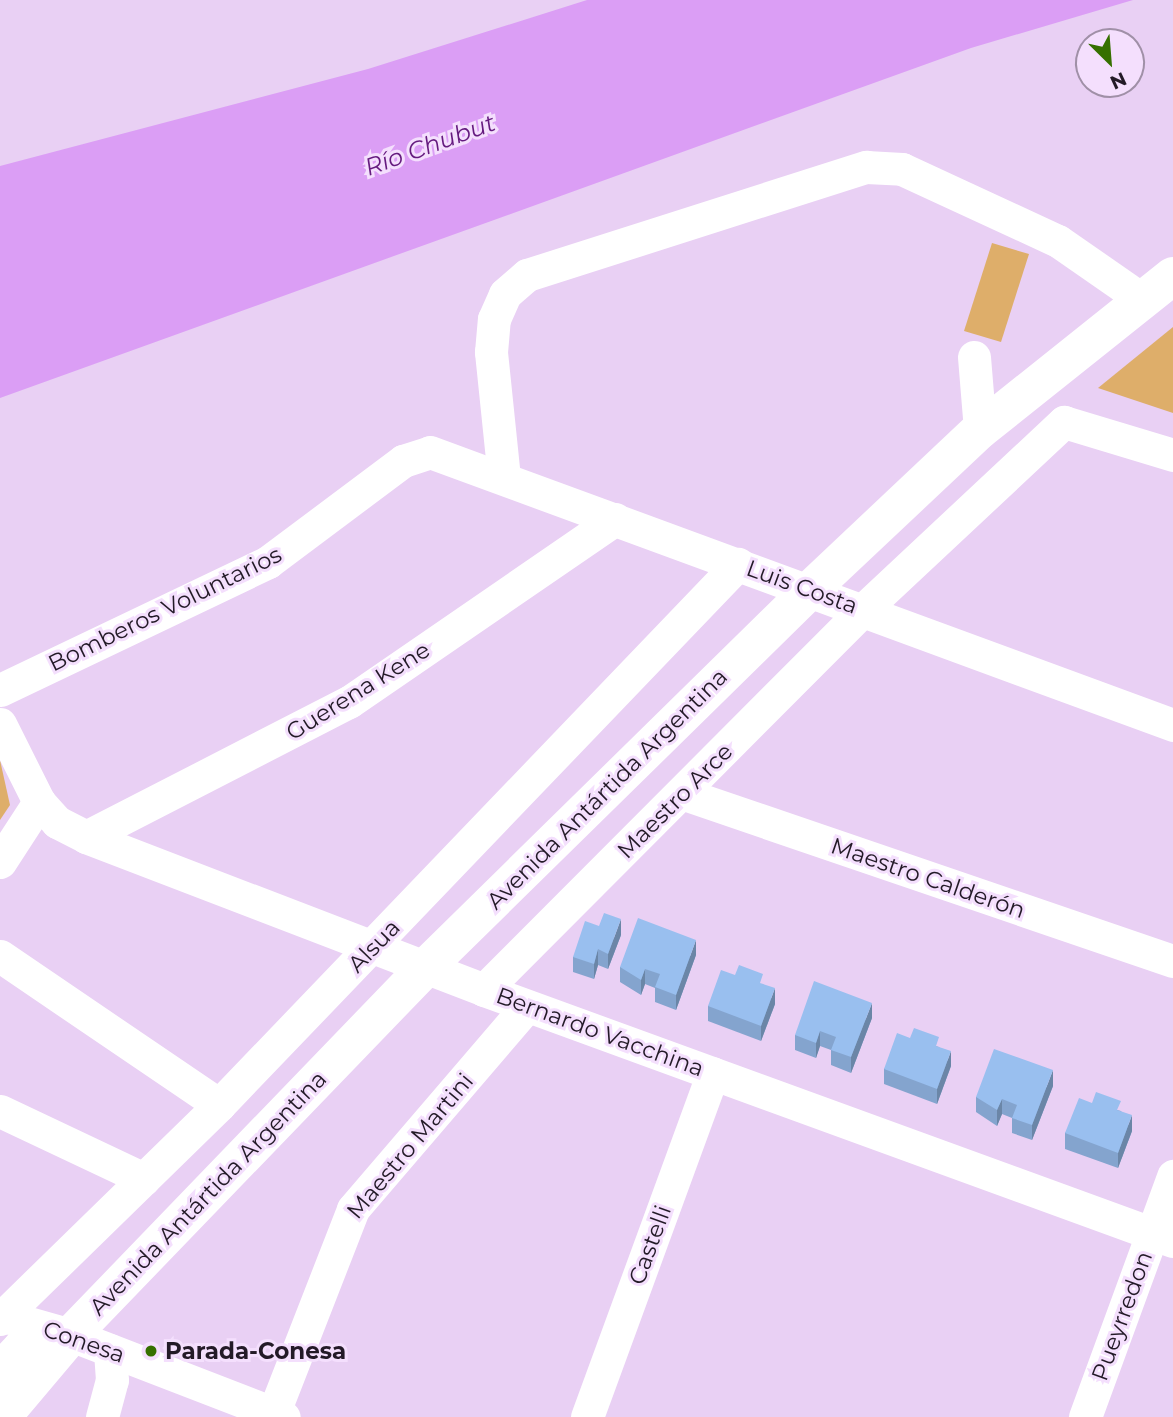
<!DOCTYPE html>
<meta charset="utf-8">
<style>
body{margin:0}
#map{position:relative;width:1173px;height:1417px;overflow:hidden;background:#e9d0f4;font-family:Montserrat,sans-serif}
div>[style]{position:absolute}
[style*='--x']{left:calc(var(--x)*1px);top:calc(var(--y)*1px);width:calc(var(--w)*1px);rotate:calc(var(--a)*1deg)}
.green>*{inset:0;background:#deae6a}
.water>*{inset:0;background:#db9ef5}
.minor>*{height:33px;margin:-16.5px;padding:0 16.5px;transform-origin:16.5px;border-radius:16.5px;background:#fff}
.major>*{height:38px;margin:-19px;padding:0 19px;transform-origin:19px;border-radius:19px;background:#fff}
.wall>*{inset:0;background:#84a4ce}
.shaded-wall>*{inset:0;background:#6b86a7}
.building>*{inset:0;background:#99bfef}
.dots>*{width:19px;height:19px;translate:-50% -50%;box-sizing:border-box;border:4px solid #f4dffd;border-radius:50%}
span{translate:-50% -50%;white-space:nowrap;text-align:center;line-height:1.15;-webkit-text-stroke:6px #f4dffd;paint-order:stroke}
.street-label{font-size:23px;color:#231a27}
.poi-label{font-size:23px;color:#231a27;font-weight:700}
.left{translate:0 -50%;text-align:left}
.water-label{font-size:24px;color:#651a7f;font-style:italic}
.north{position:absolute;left:1075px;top:28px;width:70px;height:70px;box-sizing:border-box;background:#f4dffd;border:2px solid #a090a7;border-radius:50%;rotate:155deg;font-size:19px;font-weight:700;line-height:28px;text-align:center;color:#231a27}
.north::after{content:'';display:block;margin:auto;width:24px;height:32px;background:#367000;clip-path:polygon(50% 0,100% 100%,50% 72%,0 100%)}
</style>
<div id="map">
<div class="green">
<i style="clip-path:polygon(992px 243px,1029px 254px,1001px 342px,964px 331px)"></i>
<i style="clip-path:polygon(1173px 327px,1173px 413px,1098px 388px)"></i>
<i style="clip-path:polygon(0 760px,10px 805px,0 820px)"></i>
</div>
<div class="water">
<i style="clip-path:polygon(587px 0,1133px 0,971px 48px,0 398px,0 166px,368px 69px)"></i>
</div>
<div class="minor">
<i style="--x:974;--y:357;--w:73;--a:85.3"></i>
<i style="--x:504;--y:478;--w:127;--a:-95.9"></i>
<i style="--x:491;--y:352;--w:33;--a:-85"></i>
<i style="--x:494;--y:319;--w:27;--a:-66"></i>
<i style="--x:505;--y:294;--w:29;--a:-41"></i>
<i style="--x:527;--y:275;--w:356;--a:-17.7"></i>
<i style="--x:866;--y:167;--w:36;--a:3"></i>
<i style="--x:902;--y:169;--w:172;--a:24.8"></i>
<i style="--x:1058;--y:241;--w:103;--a:34.8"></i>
<i style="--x:0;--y:690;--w:297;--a:-25.5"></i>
<i style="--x:268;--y:562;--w:169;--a:-36.8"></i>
<i style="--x:403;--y:461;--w:28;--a:-18"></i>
<i style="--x:430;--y:452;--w:792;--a:20.17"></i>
<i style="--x:0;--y:724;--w:87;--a:63.4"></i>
<i style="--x:39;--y:802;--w:27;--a:48"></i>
<i style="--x:57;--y:822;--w:33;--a:27"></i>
<i style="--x:86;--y:837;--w:426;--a:21"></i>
<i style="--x:484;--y:990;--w:733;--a:20.02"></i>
<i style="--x:684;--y:794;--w:517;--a:18.86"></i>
<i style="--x:86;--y:837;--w:296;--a:-27.2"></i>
<i style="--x:349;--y:702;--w:323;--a:-34.5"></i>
<i style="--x:0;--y:862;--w:72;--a:-57"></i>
<i style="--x:0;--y:956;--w:265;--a:34.2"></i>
<i style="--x:484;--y:990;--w:538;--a:-45.08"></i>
<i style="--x:864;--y:609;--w:274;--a:-43.1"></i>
<i style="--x:1064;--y:422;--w:114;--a:16.8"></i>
<i style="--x:0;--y:1111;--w:159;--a:25.3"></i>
<i style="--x:0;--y:1315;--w:74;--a:15.7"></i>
<i style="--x:71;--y:1335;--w:228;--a:21.1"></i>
<i style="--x:0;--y:1319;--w:306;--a:-44.3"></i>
<i style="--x:219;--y:1105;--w:750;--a:-46.19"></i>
<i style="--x:102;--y:1417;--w:38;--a:-75"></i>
<i style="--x:112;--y:1380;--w:30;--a:-94"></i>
<i style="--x:272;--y:1417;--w:223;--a:-68.7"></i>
<i style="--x:353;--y:1209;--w:267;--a:-49.4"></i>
<i style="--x:587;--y:1417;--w:366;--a:-69.9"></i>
<i style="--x:1085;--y:1417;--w:257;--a:-69.9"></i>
</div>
<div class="major">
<i style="--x:0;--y:1371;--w:32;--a:-46"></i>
<i style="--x:22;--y:1348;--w:51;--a:-14.9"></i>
<i style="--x:2;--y:1417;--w:107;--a:-49.9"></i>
<i style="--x:71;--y:1335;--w:510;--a:-46.03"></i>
<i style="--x:425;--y:968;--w:541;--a:-44.48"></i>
<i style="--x:811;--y:589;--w:232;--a:-43.3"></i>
<i style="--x:980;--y:430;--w:247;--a:-38.6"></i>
</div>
<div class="wall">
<i style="clip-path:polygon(621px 935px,608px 969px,598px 965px,594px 979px,573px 972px,573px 957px)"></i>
<i style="clip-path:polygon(696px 955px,676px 1010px,655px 1002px,655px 988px,645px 984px,641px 995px,620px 982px,620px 967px)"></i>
<i style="clip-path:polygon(763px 984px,775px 1004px,761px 1041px,708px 1021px,708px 1006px)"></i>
<i style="clip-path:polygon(872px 1018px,851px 1073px,831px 1065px,831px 1050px,820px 1046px,816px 1058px,795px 1050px,795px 1035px)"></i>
<i style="clip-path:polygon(910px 1038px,939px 1047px,951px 1066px,937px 1104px,884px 1084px,884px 1069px)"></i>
<i style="clip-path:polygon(1053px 1086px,1032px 1140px,1012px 1133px,1012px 1118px,1002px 1114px,997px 1126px,976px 1112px,976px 1097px)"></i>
<i style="clip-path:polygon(1092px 1103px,1121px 1111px,1132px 1131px,1118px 1168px,1065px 1149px,1065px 1133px)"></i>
</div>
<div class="shaded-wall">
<i style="clip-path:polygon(621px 919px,621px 935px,608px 969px,608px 954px)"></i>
<i style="clip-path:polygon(696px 940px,696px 955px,676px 1010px,676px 995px)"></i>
<i style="clip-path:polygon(598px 949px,598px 965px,594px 979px,594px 964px)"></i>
<i style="clip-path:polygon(645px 969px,645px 984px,641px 995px,641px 980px)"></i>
<i style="clip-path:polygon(775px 988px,775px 1004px,761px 1041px,761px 1026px)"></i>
<i style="clip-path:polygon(872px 1003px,872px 1018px,851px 1073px,851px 1057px)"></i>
<i style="clip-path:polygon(820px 1031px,820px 1046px,816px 1058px,816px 1043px)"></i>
<i style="clip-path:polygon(951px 1051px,951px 1066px,937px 1104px,937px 1089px)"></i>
<i style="clip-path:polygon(1053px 1070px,1053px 1086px,1032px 1140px,1032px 1125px)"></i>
<i style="clip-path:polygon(1002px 1099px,1002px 1114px,997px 1126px,997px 1110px)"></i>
<i style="clip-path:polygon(1132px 1115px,1132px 1131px,1118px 1168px,1118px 1153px)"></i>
</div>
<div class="building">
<i style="clip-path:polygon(604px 913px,621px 919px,608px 954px,598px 949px,594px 964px,573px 957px,585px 921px,599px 926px)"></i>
<i style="clip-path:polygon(638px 918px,696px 940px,676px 995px,655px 987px,660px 974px,645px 969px,641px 980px,620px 967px)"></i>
<i style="clip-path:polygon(739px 965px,763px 974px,760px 983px,775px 988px,761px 1026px,708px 1006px,721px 970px,735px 975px)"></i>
<i style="clip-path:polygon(814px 981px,872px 1003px,851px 1057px,831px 1050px,836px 1037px,820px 1031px,816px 1043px,795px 1035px)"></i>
<i style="clip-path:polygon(914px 1028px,939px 1037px,936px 1046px,951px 1051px,937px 1089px,884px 1069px,897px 1033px,910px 1038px)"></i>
<i style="clip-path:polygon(994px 1049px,1053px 1070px,1032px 1125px,1012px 1118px,1017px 1105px,1002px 1099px,997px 1110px,976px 1097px)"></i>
<i style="clip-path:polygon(1096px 1092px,1121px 1101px,1117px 1110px,1132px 1115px,1118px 1153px,1065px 1133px,1079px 1098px,1092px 1103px)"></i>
</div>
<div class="dots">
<i style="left:151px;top:1351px;background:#367000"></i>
</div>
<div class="street-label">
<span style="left:802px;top:587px;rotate:20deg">Luis Costa</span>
<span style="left:165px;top:609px;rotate:-26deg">Bomberos Voluntarios</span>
<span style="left:358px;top:691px;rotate:-32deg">Guerena Kene</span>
<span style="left:607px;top:789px;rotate:-45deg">Avenida Antártida Argentina</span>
<span style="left:675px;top:801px;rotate:-45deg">Maestro Arce</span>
<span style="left:928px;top:878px;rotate:19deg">Maestro Calderón</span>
<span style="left:374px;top:946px;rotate:-46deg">Alsua</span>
<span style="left:600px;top:1032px;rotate:20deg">Bernardo Vacchina</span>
<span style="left:410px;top:1146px;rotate:-50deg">Maestro Martini</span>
<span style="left:208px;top:1193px;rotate:-46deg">Avenida Antártida Argentina</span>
<span style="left:650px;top:1245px;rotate:-70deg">Castelli</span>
<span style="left:1122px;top:1316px;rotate:-70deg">Pueyrredon</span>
<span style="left:84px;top:1342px;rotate:19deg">Conesa</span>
</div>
<div class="poi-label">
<span class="left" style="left:165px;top:1351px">Parada-Conesa</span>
</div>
<div class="water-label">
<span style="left:430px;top:145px;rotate:-20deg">Río Chubut</span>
</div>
<div class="north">N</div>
</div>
